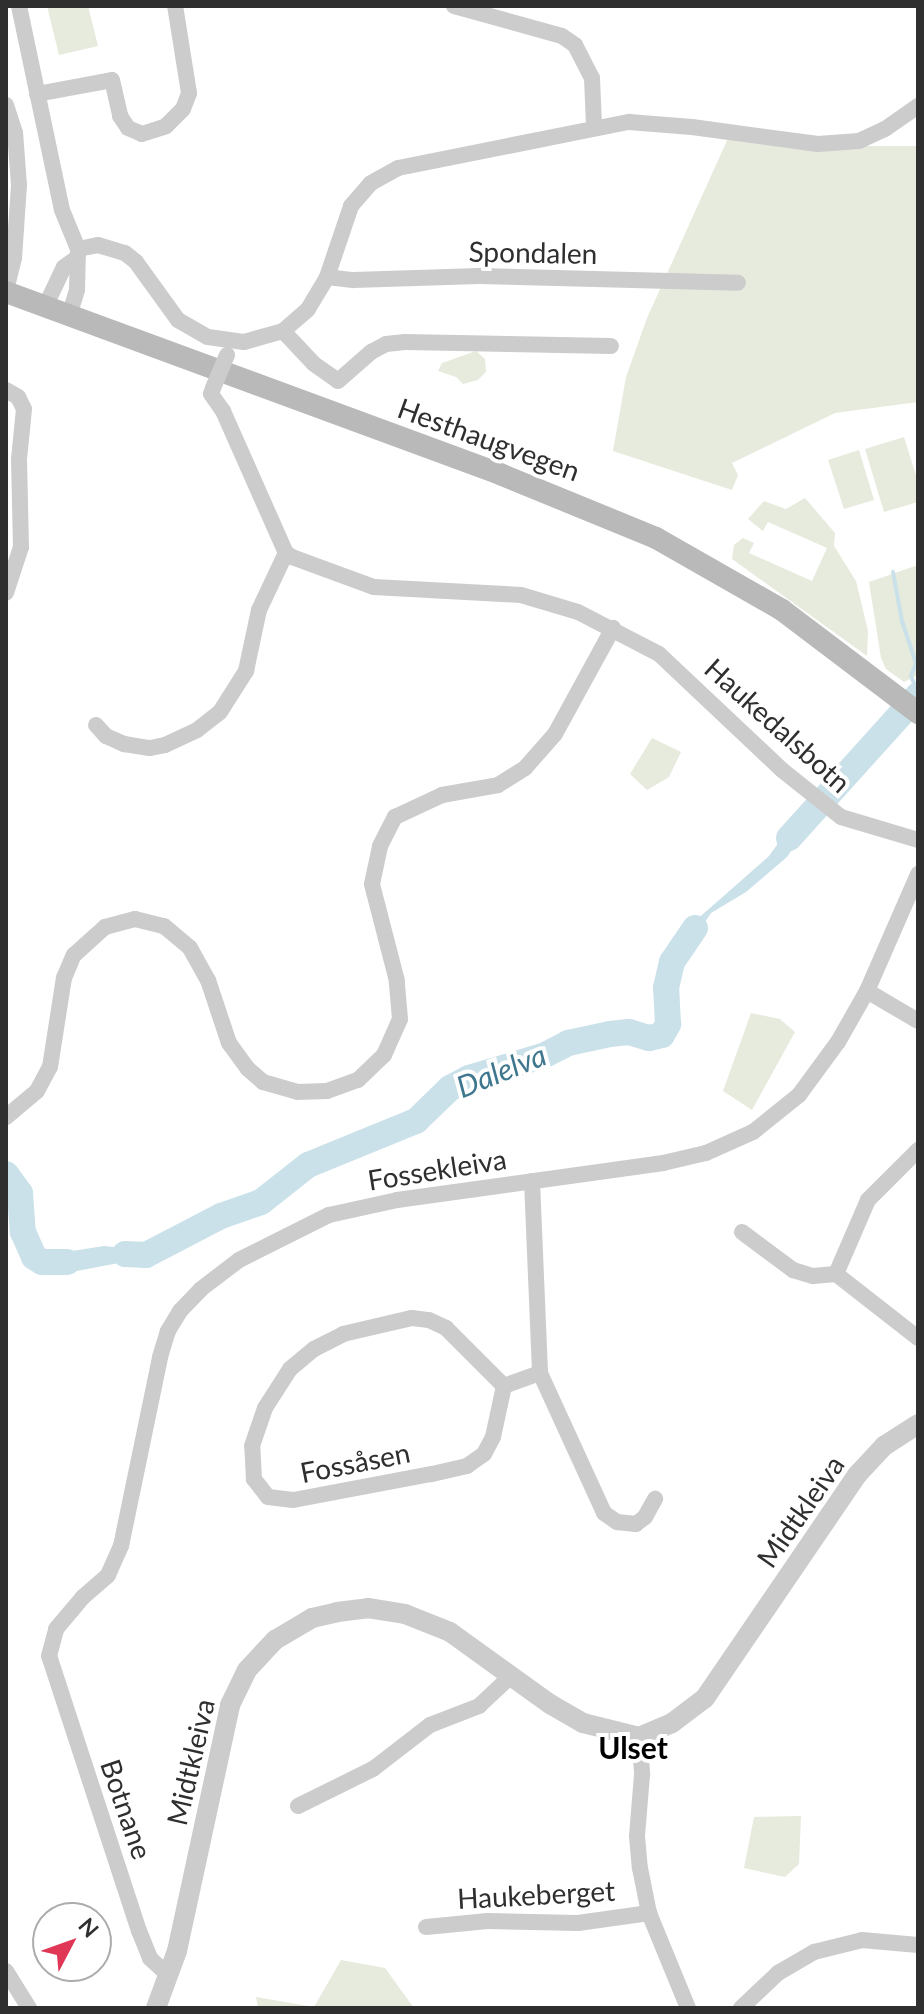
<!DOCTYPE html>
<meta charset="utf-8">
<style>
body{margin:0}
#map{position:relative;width:924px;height:2014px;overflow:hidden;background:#fff;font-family:Lato,sans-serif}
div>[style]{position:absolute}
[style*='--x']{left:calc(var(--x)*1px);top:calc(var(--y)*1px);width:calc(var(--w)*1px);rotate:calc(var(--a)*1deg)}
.green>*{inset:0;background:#e6ebdd}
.water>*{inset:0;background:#cae1ea}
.stream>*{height:4px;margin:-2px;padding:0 2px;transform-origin:2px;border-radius:2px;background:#cae1ea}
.river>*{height:26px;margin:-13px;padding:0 13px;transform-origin:13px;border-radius:13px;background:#cae1ea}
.minor>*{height:16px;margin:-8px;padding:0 8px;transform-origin:8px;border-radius:8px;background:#ccc}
.tertiary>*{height:20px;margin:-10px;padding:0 10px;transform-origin:10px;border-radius:10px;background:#ccc}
.secondary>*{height:22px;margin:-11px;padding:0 11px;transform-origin:11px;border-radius:11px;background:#b9b9b9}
.minor-bridge>*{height:16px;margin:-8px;padding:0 8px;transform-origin:8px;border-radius:8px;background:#ccc}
span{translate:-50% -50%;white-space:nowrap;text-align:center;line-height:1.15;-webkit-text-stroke:8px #fff;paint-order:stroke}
.street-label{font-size:28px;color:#2f2f2f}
.water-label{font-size:30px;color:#3f778e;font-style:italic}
.neighbourhood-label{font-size:30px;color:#000;font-weight:700}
.frame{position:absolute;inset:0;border:8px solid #2f2f2f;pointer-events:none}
.north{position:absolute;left:32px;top:1902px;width:80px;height:80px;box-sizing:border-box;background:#fff;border:2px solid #acacac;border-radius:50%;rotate:49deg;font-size:22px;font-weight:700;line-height:32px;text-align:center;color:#2f2f2f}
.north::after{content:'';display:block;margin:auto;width:28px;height:36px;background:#df3755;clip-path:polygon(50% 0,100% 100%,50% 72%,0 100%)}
</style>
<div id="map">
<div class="green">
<i style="clip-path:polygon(47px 6px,88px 6px,98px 46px,59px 55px)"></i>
<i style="clip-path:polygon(729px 136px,799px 146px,918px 146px,918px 402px,835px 413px,732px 463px,738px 475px,732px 490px,613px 451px,626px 377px,647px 318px)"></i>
<i style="clip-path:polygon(476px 351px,485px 359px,486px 372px,478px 380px,463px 384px,456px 377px,438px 371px,442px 363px)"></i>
<i style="clip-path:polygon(904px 437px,918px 482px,918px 502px,884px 512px,865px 449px)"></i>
<i style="clip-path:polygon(859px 450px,874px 500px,844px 509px,828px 460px)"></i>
<i style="clip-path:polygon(805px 498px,835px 533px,834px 546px,856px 581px,868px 631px,867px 656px,732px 559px,734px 545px,743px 538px,754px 543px,749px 553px,812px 581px,827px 548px,768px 522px,763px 531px,748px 519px,764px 501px,786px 509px)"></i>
<i style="clip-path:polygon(918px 565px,918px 675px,904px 682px,886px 669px,881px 658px,869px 582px)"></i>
<i style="clip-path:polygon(652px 738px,681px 752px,669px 777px,647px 790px,630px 774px)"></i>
<i style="clip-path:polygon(751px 1013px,780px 1019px,795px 1032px,752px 1110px,723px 1091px)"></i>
<i style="clip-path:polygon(801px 1816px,799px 1864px,785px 1877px,744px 1868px,754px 1817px)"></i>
<i style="clip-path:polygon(341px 1960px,385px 1968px,414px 2008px,258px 2008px,256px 1997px,314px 2007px)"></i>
</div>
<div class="water">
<i style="clip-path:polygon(804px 807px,814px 817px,787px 857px,746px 892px,711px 913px,683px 955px,676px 959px,674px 949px,684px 942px,694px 922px,769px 856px)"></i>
<i style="clip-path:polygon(104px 1246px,156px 1251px,150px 1257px,77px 1271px,43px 1266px,34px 1257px)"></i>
</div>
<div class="stream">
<i style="--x:893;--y:572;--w:50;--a:79.6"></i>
<i style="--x:902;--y:621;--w:44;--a:71.6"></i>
<i style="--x:916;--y:663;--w:14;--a:111"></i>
<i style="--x:911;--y:676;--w:18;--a:68"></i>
</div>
<div class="river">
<i style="--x:789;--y:838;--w:193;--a:-47.9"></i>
<i style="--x:6;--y:1174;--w:24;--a:54"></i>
<i style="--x:20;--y:1193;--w:39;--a:86"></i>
<i style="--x:23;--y:1232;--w:27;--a:66"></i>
<i style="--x:34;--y:1257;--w:9;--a:32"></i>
<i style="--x:42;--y:1262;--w:25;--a:0"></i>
<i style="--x:125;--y:1254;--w:21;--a:3"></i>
<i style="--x:146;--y:1255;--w:85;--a:-27.5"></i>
<i style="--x:221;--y:1216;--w:42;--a:-19.3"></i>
<i style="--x:261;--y:1202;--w:60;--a:-38.2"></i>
<i style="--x:308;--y:1165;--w:117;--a:-22.2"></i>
<i style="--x:416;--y:1121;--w:47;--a:-44.1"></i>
<i style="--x:450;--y:1088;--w:21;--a:-28"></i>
<i style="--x:469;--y:1078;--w:77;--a:-16.6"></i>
<i style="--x:543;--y:1056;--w:28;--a:-27"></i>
<i style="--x:568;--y:1043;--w:43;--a:-12.1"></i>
<i style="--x:610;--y:1034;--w:19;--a:-6"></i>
<i style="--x:629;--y:1032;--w:21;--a:17"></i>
<i style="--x:649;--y:1038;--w:13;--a:-13"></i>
<i style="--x:662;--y:1035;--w:13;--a:-61"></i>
<i style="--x:668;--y:1024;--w:36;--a:-93"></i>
<i style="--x:666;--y:988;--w:27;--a:-77"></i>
<i style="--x:672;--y:962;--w:41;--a:-55.9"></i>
</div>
<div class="minor">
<i style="--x:19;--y:6;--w:208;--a:78.1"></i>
<i style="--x:62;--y:210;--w:42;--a:67.7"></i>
<i style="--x:78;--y:249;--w:41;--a:91.4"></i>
<i style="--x:77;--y:290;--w:27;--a:107"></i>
<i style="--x:454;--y:6;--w:112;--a:15.5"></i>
<i style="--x:562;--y:36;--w:16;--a:35"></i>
<i style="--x:575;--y:45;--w:37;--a:63"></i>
<i style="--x:592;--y:78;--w:48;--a:87.6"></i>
<i style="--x:37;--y:94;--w:76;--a:-10.6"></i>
<i style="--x:112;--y:80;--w:37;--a:77"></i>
<i style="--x:120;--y:116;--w:14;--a:56"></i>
<i style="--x:128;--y:128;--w:15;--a:23"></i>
<i style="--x:142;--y:134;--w:25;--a:-18"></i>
<i style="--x:166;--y:126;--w:24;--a:-45"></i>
<i style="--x:183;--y:109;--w:17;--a:-69"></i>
<i style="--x:189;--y:93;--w:88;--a:-99.1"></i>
<i style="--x:6;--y:105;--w:28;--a:72"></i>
<i style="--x:15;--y:132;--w:53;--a:85.7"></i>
<i style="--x:19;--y:185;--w:73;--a:93.9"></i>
<i style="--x:14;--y:258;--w:34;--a:104"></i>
<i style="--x:78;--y:249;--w:20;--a:-11"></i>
<i style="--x:98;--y:245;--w:28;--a:17"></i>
<i style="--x:125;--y:253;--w:14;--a:39"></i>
<i style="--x:136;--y:262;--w:72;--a:54.1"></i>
<i style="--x:178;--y:320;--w:34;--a:30"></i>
<i style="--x:208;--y:337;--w:36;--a:8"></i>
<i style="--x:244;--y:342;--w:41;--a:-15.8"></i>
<i style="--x:283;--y:331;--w:33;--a:-41"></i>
<i style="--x:308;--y:309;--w:37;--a:-59"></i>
<i style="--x:327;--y:277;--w:75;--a:-71.3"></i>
<i style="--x:351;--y:206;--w:30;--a:-49"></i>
<i style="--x:371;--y:183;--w:31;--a:-29"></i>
<i style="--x:398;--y:168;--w:236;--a:-11.3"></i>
<i style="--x:629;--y:122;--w:63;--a:4.5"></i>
<i style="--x:692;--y:127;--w:127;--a:7.7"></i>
<i style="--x:818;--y:144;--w:41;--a:-4.2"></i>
<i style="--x:859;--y:141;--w:29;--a:-25"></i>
<i style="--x:885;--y:129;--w:40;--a:-34.9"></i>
<i style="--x:327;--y:277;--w:26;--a:7"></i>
<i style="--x:353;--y:280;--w:126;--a:-1.8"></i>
<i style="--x:479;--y:276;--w:259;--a:1.5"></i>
<i style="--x:45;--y:307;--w:44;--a:-64.6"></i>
<i style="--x:64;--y:267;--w:16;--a:-35"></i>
<i style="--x:283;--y:331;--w:45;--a:46.8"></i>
<i style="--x:314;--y:364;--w:29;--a:35"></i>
<i style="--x:338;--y:381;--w:44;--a:-41.3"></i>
<i style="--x:371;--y:352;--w:17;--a:-28"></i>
<i style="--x:386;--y:344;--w:19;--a:-6"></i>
<i style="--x:405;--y:342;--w:206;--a:1.1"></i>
<i style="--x:213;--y:388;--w:6;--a:108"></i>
<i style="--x:211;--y:394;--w:21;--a:55"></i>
<i style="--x:223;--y:411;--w:155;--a:66.1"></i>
<i style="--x:286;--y:553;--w:7;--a:34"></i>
<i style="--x:292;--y:557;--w:87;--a:20.1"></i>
<i style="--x:374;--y:587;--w:147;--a:3.1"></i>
<i style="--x:521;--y:595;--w:59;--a:16.6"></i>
<i style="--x:578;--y:612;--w:91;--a:27.4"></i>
<i style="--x:659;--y:654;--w:169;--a:43.3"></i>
<i style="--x:782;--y:770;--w:75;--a:38.5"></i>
<i style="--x:841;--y:817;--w:80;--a:16.6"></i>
<i style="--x:6;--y:390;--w:14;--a:30"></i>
<i style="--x:18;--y:397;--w:13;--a:63"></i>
<i style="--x:24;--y:409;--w:50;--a:95.7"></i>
<i style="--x:19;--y:459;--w:88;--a:88.7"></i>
<i style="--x:21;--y:547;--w:48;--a:108.1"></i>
<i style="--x:96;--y:725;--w:15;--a:48"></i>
<i style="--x:106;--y:736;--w:20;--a:24"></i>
<i style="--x:124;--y:744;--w:26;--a:9"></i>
<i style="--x:150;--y:748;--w:15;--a:-11"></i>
<i style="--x:165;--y:745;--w:35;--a:-25"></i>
<i style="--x:197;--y:730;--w:29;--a:-38"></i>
<i style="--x:220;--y:712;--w:49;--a:-57.6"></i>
<i style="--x:246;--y:671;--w:62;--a:-78"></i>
<i style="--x:259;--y:610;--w:63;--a:-64.7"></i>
<i style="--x:867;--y:991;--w:59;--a:30.5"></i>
<i style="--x:6;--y:1117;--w:40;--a:-40"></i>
<i style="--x:37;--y:1091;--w:27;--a:-62"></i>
<i style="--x:50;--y:1067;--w:90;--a:-81.1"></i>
<i style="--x:64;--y:978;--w:25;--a:-67"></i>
<i style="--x:74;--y:955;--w:42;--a:-42.1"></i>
<i style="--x:105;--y:927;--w:31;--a:-15"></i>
<i style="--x:135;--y:919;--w:30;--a:14"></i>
<i style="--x:164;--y:926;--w:34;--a:40"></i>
<i style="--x:190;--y:948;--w:37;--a:61"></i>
<i style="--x:208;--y:980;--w:66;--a:71.6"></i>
<i style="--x:229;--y:1043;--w:32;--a:54"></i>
<i style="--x:248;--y:1069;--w:20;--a:41"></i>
<i style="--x:263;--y:1082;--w:35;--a:16"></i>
<i style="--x:297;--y:1092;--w:30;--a:-2"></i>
<i style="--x:327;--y:1091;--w:33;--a:-20"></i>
<i style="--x:358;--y:1080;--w:36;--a:-44"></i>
<i style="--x:384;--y:1055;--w:39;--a:-66"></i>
<i style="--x:400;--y:1019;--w:38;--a:-95"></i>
<i style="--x:397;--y:981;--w:100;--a:-104.5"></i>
<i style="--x:372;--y:884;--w:39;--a:-78"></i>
<i style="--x:380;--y:846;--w:33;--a:-63"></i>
<i style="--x:395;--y:817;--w:52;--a:-25.1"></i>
<i style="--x:442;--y:795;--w:57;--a:-10.1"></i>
<i style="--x:498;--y:785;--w:32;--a:-32"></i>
<i style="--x:525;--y:768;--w:45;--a:-48.6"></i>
<i style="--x:555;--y:734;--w:121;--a:-61.3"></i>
<i style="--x:532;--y:1181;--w:192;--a:87.6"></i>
<i style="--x:540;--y:1373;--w:154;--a:65.4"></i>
<i style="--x:604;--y:1513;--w:16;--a:35"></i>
<i style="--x:617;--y:1522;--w:19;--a:6"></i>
<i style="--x:636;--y:1524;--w:11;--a:-38"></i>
<i style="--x:645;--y:1517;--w:21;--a:-61"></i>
<i style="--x:742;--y:1232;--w:64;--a:36.7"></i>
<i style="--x:793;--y:1270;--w:21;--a:17"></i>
<i style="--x:813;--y:1276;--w:23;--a:-5"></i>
<i style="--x:836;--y:1274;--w:81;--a:-66.6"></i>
<i style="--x:868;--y:1200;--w:71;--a:-45"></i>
<i style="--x:836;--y:1274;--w:104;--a:38"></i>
<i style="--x:412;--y:1318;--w:17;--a:7"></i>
<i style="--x:429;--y:1320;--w:19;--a:25"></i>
<i style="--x:446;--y:1328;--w:82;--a:45"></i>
<i style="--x:504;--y:1386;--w:52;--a:102.2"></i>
<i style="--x:493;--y:1437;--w:19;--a:118"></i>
<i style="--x:484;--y:1454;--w:21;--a:145"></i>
<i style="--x:467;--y:1466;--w:37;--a:167"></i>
<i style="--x:431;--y:1474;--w:140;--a:169.3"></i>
<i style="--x:293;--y:1500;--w:25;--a:-173"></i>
<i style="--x:268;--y:1497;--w:23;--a:-128"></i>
<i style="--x:254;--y:1479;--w:33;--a:-93"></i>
<i style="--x:252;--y:1446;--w:40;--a:-71.1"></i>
<i style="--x:265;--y:1408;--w:46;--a:-57.3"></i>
<i style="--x:290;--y:1369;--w:31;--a:-40"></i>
<i style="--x:314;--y:1349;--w:33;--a:-27"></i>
<i style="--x:343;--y:1334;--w:71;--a:-13.1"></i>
<i style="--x:504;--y:1386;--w:38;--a:-20"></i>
<i style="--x:639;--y:1737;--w:38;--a:85"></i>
<i style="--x:642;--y:1775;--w:61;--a:94.7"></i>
<i style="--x:637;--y:1836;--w:32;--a:85"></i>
<i style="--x:640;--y:1868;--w:46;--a:78.7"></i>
<i style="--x:649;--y:1913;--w:103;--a:67.7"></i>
<i style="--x:298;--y:1806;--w:84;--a:-26.3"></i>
<i style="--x:373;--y:1769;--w:72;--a:-37.7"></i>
<i style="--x:430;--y:1725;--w:53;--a:-21.2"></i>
<i style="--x:479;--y:1706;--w:44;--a:-43.2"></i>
<i style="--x:426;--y:1927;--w:62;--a:-5.5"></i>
<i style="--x:488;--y:1921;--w:90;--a:1.3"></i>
<i style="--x:578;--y:1923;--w:72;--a:-8"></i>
<i style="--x:6;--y:1971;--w:44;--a:58.1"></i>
<i style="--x:169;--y:1976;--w:26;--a:-137"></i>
<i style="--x:150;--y:1958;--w:29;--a:-112"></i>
<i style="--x:139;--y:1931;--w:289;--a:-108.1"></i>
<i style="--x:49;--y:1656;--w:28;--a:-75"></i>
<i style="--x:56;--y:1629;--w:42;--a:-49.8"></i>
<i style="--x:83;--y:1597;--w:33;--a:-41"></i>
<i style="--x:108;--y:1575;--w:32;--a:-66"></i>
<i style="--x:121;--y:1546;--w:193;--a:-78.3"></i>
<i style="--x:160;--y:1357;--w:27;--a:-73"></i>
<i style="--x:168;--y:1331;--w:23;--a:-59"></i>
<i style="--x:180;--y:1311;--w:30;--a:-46"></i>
<i style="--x:201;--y:1289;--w:48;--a:-37.3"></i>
<i style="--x:239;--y:1260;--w:101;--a:-26.6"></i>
<i style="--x:329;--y:1215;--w:70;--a:-12.4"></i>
<i style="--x:397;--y:1200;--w:269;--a:-7.9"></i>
<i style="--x:663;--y:1163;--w:44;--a:-13.1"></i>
<i style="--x:706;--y:1153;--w:51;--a:-24.1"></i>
<i style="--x:753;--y:1132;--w:59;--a:-38.8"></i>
<i style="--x:799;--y:1095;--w:66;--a:-53.7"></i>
<i style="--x:838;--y:1042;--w:59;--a:-60.4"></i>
<i style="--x:867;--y:991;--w:128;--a:-66.4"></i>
<i style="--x:741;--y:2008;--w:51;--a:-43.4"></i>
<i style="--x:778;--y:1973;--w:42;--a:-30.3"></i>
<i style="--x:814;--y:1952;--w:49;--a:-14"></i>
<i style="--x:862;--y:1940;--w:56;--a:5.1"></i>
</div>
<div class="tertiary">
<i style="--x:156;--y:2008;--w:61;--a:-69.8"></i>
<i style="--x:177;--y:1951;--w:252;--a:-77.8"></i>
<i style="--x:230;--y:1705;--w:39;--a:-64"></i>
<i style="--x:247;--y:1670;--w:41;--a:-47"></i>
<i style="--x:275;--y:1640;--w:43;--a:-30.7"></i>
<i style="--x:312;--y:1618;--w:26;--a:-13"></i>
<i style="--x:337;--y:1612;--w:31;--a:-7"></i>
<i style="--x:368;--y:1608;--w:37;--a:9"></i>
<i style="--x:405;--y:1614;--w:48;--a:21.8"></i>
<i style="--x:450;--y:1632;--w:123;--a:35.8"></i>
<i style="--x:550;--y:1704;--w:38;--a:30"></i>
<i style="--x:583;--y:1723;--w:58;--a:14"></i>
<i style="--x:639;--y:1737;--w:36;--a:-23"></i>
<i style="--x:672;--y:1723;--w:41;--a:-37.1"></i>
<i style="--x:705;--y:1698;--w:270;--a:-55.7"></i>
<i style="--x:857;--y:1475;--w:40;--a:-47"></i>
<i style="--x:884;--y:1446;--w:40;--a:-32.9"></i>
</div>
<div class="secondary">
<i style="--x:6;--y:292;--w:526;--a:20.22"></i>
<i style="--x:500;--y:474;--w:169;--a:22.3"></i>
<i style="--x:656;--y:538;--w:145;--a:29.7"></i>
<i style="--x:782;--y:610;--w:171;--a:37.1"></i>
</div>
<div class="minor-bridge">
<i style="--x:213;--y:388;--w:36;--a:-67"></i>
</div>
<div class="street-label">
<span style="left:533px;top:252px;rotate:1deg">Spondalen</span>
<span style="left:489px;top:439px;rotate:20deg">Hesthaugvegen</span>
<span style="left:778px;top:725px;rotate:42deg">Haukedalsbotn</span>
<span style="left:437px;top:1169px;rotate:-9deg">Fossekleiva</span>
<span style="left:355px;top:1462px;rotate:-11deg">Fossåsen</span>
<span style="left:800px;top:1511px;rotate:-55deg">Midtkleiva</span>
<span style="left:190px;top:1762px;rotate:-77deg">Midtkleiva</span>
<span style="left:127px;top:1809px;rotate:71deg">Botnane</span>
<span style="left:536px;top:1894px;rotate:-3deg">Haukeberget</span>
</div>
<div class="water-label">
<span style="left:501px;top:1070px;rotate:-22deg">Dalelva</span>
</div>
<div class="neighbourhood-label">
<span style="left:633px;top:1747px">Ulset</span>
</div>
<div class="frame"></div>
<div class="north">N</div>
</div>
